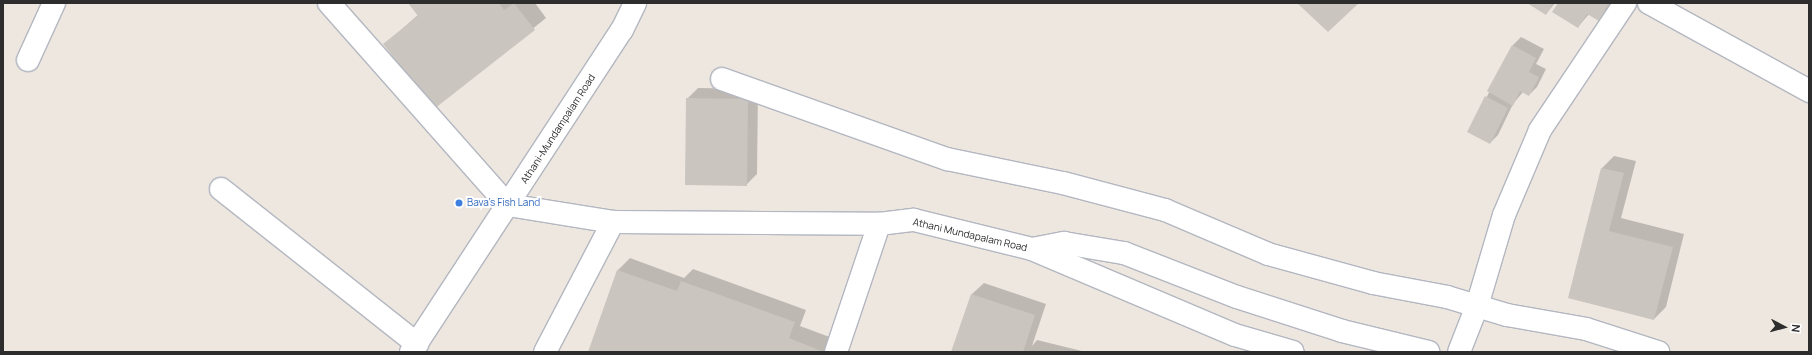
<!DOCTYPE html>
<style>
body{margin:0}
#map{position:relative;width:1812px;height:355px;overflow:hidden;background:#eee7e0;font-family:Manrope,sans-serif}
div>[style]{position:absolute}
[style*='--x']{left:calc(var(--x)*1px);top:calc(var(--y)*1px);width:calc(var(--w)*1px);rotate:calc(var(--a)*1deg)}
.shadow>*{inset:0;background:#0003}
.building>*{inset:0;background:#cac5be}
.roads{filter:drop-shadow(1px 0 #b3b7c0) drop-shadow(-1px 0 #b3b7c0) drop-shadow(0 1px #b3b7c0) drop-shadow(0 -1px #b3b7c0)}
.minor>*{height:22px;margin:-11px;padding:0 11px;transform-origin:11px;border-radius:11px;background:#fff}
.tertiary>*{height:22px;margin:-11px;padding:0 11px;transform-origin:11px;border-radius:11px;background:#fff}
.dots>*{width:11px;height:11px;translate:-50% -50%;box-sizing:border-box;border:2px solid #fff;border-radius:50%}
span{translate:-50% -50%;white-space:nowrap;text-align:center;line-height:1.15;-webkit-text-stroke:4px #fff;paint-order:stroke}
.street-label{font-size:10px;color:#2d2d2d}
.shop-label{font-size:10px;color:#366cbe}
.left{translate:0 -50%;text-align:left}
.frame{position:absolute;inset:0;border:4px solid #2d2d2d;pointer-events:none}
.north{position:absolute;left:1764px;top:307px;width:40px;height:40px;-webkit-text-stroke:3px #fff;paint-order:stroke;rotate:96deg;font-size:11px;font-weight:700;line-height:16px;text-align:center;color:#2d2d2d}
.north::after{content:'';display:block;margin:auto;width:14px;height:18px;background:#2d2d2d;clip-path:polygon(50% 0,100% 100%,50% 72%,0 100%)}
</style>
<div id="map">
<div class="shadow">
<i style="clip-path:polygon(410px 3px,535px 3px,546px 18px,434px 108px,385px 44px,419px 14px)"></i>
<i style="clip-path:polygon(1529px 3px,1555px 3px,1546px 14px)"></i>
<i style="clip-path:polygon(1559px 3px,1612px 3px,1599px 20px,1589px 14px,1578px 27px)"></i>
<i style="clip-path:polygon(1521px 37px,1544px 49px,1536px 64px,1546px 69px,1537px 87px,1529px 95px,1523px 92px,1513px 104px,1498px 135px,1490px 143px,1469px 132px,1513px 45px)"></i>
<i style="clip-path:polygon(698px 88px,758px 89px,757px 174px,746px 185px,687px 99px)"></i>
<i style="clip-path:polygon(1614px 156px,1636px 161px,1621px 218px,1684px 234px,1666px 307px,1654px 319px,1569px 298px,1602px 168px)"></i>
<i style="clip-path:polygon(630px 258px,684px 278px,693px 269px,806px 310px,800px 326px,835px 339px,831px 352px,589px 352px,618px 270px)"></i>
<i style="clip-path:polygon(984px 283px,1046px 304px,1032px 346px,1037px 340px,1086px 352px,953px 352px,972px 294px)"></i>
</div>
<div class="building">
<i style="clip-path:polygon(408px 3px,499px 3px,504px 10px,514px 3px,535px 30px,434px 109px,383px 44px,418px 16px)"></i>
<i style="clip-path:polygon(1297px 3px,1359px 3px,1328px 32px)"></i>
<i style="clip-path:polygon(1527px 3px,1553px 3px,1546px 15px)"></i>
<i style="clip-path:polygon(1558px 3px,1609px 3px,1599px 21px,1587px 14px,1578px 28px,1552px 12px)"></i>
<i style="clip-path:polygon(1512px 45px,1536px 58px,1529px 72px,1539px 77px,1529px 96px,1520px 91px,1513px 106px,1487px 91px)"></i>
<i style="clip-path:polygon(1485px 96px,1508px 108px,1490px 144px,1467px 132px)"></i>
<i style="clip-path:polygon(686px 98px,748px 99px,747px 186px,685px 185px)"></i>
<i style="clip-path:polygon(1601px 168px,1624px 173px,1609px 231px,1673px 247px,1654px 320px,1568px 298px)"></i>
<i style="clip-path:polygon(617px 270px,677px 291px,681px 281px,795px 322px,789px 338px,824px 352px,588px 352px)"></i>
<i style="clip-path:polygon(971px 294px,1035px 315px,1023px 352px,951px 352px)"></i>
</div>
<div class="roads">
<div class="minor">
<i style="--x:329;--y:3;--w:270;--a:48.5"></i>
<i style="--x:508;--y:205;--w:106;--a:9.2"></i>
<i style="--x:613;--y:222;--w:266;--a:0.4"></i>
<i style="--x:879;--y:224;--w:35;--a:-7"></i>
<i style="--x:914;--y:220;--w:122;--a:13.8"></i>
<i style="--x:1032;--y:249;--w:220;--a:23"></i>
<i style="--x:1235;--y:335;--w:60;--a:16.3"></i>
<i style="--x:1649;--y:3;--w:183;--a:28.8"></i>
<i style="--x:28;--y:60;--w:63;--a:-65.5"></i>
<i style="--x:722;--y:79;--w:239;--a:19.6"></i>
<i style="--x:947;--y:159;--w:118;--a:11.7"></i>
<i style="--x:1063;--y:183;--w:106;--a:14.8"></i>
<i style="--x:1165;--y:210;--w:112;--a:23.1"></i>
<i style="--x:1268;--y:254;--w:109;--a:15.4"></i>
<i style="--x:1373;--y:283;--w:75;--a:10.7"></i>
<i style="--x:1447;--y:297;--w:63;--a:16.7"></i>
<i style="--x:1507;--y:315;--w:80;--a:10"></i>
<i style="--x:1586;--y:329;--w:76;--a:17.7"></i>
<i style="--x:221;--y:189;--w:250;--a:38.3"></i>
<i style="--x:1032;--y:249;--w:33;--a:-11"></i>
<i style="--x:1064;--y:243;--w:61;--a:9.5"></i>
<i style="--x:1124;--y:253;--w:121;--a:21.3"></i>
<i style="--x:1237;--y:297;--w:110;--a:17.9"></i>
<i style="--x:1342;--y:331;--w:89;--a:13.6"></i>
<i style="--x:545;--y:352;--w:147;--a:-62.4"></i>
<i style="--x:836;--y:352;--w:135;--a:-71.4"></i>
<i style="--x:1459;--y:352;--w:49;--a:-68.6"></i>
<i style="--x:1477;--y:306;--w:95;--a:-73.5"></i>
<i style="--x:1504;--y:215;--w:92;--a:-67"></i>
<i style="--x:1540;--y:130;--w:153;--a:-56.2"></i>
</div>
<div class="tertiary">
<i style="--x:411;--y:352;--w:385;--a:-56.8"></i>
<i style="--x:622;--y:30;--w:30;--a:-64"></i>
</div>
</div>
<div class="dots">
<i style="left:459px;top:203px;background:#3f7fe0"></i>
</div>
<div class="street-label">
<span style="left:558px;top:129px;rotate:-57deg">Athani-Mundampalam Road</span>
<span style="left:970px;top:235px;rotate:13deg">Athani Mundapalam Road</span>
</div>
<div class="shop-label">
<span class="left" style="left:467px;top:203px">Bava's Fish Land</span>
</div>
<div class="frame"></div>
<div class="north">N</div>
</div>
